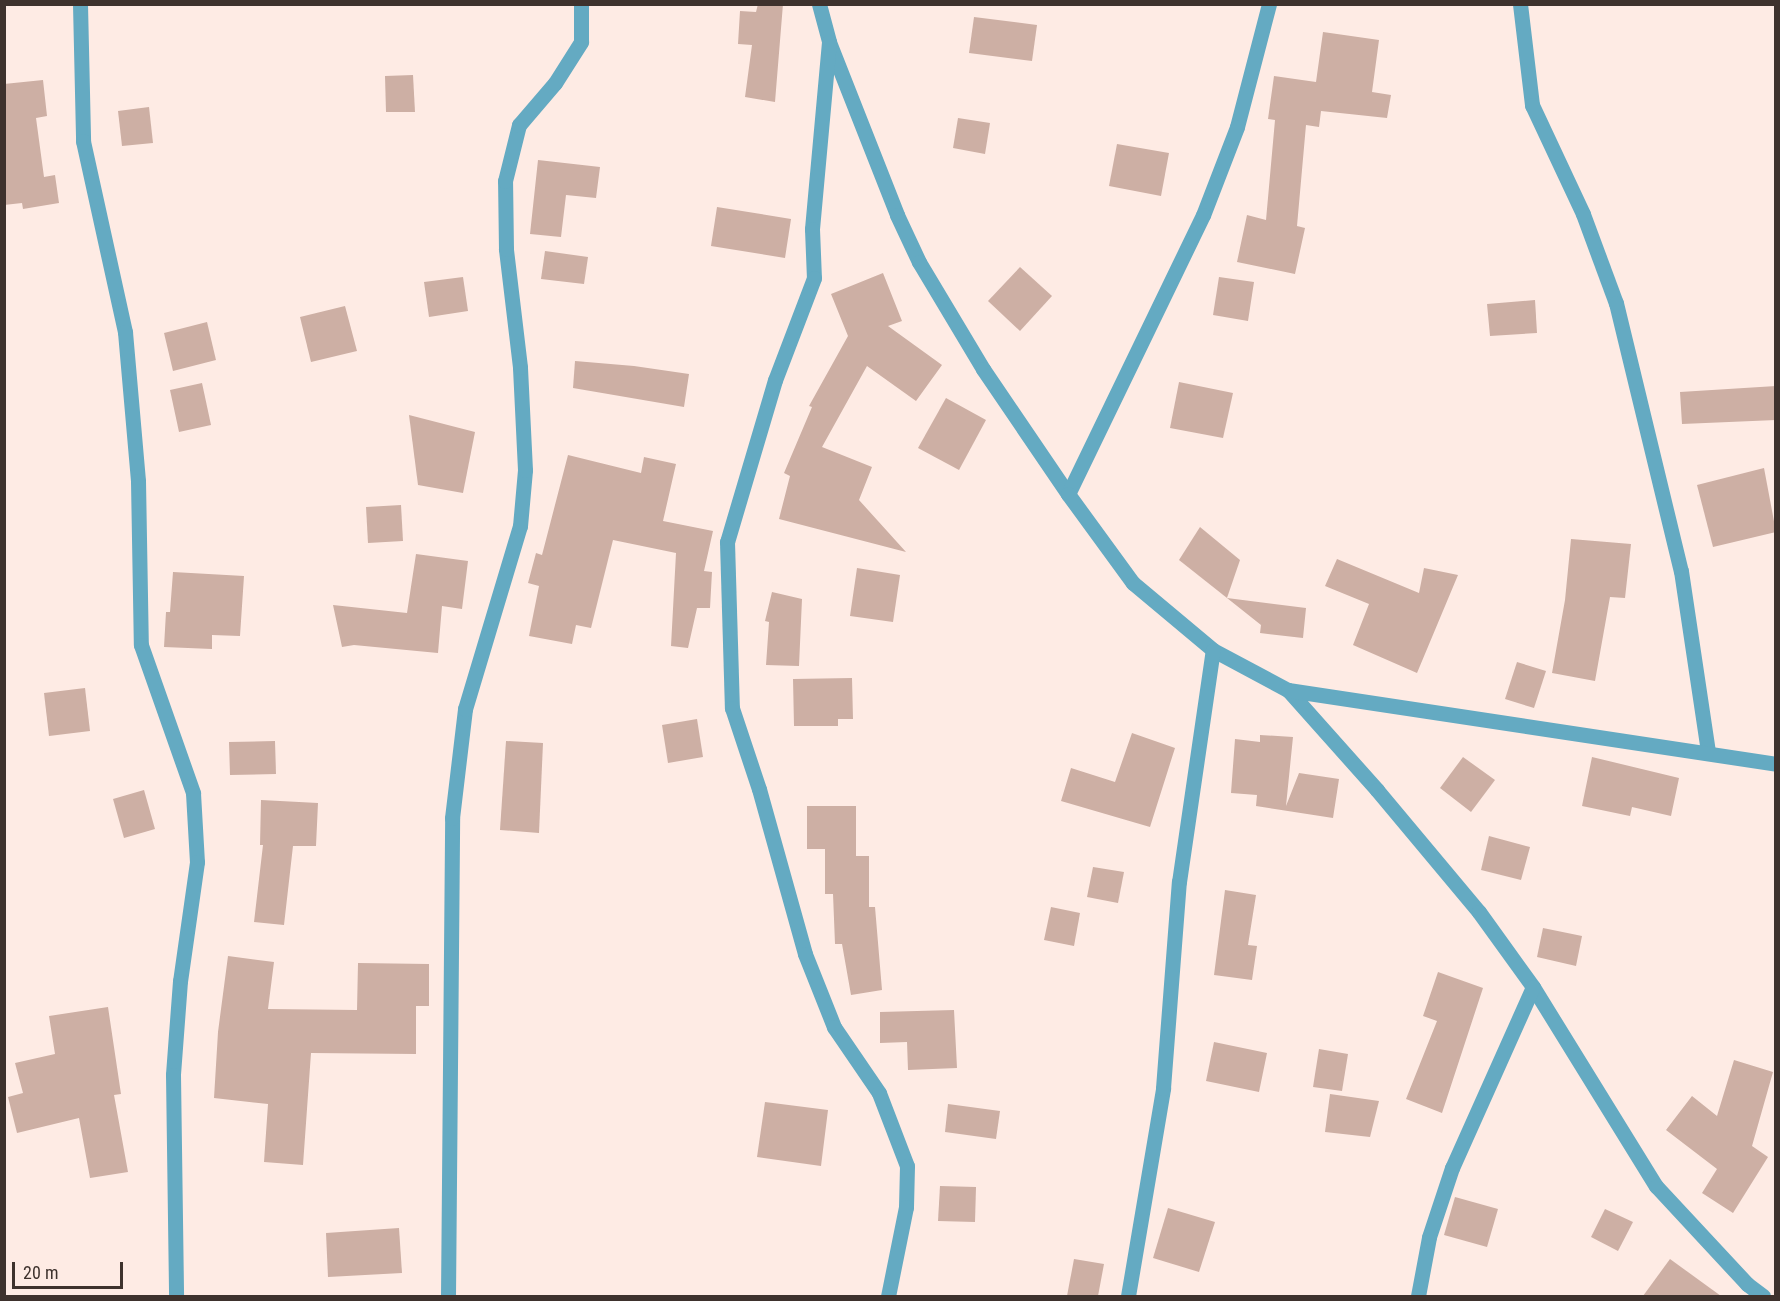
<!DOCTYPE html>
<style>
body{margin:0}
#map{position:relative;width:1780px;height:1301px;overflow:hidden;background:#feebe4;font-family:"Roboto Condensed",sans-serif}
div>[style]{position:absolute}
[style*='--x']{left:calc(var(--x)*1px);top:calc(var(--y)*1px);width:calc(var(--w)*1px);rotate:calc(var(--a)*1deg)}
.building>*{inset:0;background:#cdafa4}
.minor>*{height:15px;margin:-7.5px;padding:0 7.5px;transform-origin:7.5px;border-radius:7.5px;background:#64aac2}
span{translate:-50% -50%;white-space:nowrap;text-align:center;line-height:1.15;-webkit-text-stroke:6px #feebe4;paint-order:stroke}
.frame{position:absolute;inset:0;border:6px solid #3e322d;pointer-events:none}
.scale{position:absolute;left:12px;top:1262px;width:111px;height:27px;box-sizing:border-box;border:3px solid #3e322d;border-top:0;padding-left:8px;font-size:18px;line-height:21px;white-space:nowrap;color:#3e322d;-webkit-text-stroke:4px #feebe4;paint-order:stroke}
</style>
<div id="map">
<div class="building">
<i style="clip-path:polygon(758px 4px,783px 4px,775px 102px,745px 97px,752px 45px,738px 44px,740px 11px,756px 12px)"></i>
<i style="clip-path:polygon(974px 17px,1037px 25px,1032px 61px,969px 53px)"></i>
<i style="clip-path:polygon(1323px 32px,1379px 40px,1372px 92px,1391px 95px,1387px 118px,1321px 111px,1319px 127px,1306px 125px,1297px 226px,1305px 228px,1295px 274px,1237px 262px,1247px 215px,1266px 220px,1275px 120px,1268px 119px,1274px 76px,1316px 82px)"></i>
<i style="clip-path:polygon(413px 75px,415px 112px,386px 112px,385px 76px)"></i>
<i style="clip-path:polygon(43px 80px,47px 116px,36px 118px,44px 177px,55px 175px,59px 203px,23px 209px,22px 203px,4px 205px,4px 84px)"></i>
<i style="clip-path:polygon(149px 107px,153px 143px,122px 146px,118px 111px)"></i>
<i style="clip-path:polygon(958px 118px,990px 123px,985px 154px,953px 148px)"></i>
<i style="clip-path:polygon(1117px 144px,1169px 153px,1161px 196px,1109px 186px)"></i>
<i style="clip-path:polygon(538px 160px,600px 167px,596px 198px,566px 195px,561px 237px,530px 234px)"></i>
<i style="clip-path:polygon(717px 207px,791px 219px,785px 258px,711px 246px)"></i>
<i style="clip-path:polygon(545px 251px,588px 257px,584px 284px,541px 279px)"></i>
<i style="clip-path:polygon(1020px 267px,1052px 296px,1020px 331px,988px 301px)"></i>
<i style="clip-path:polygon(883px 273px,902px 321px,888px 326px,942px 365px,916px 401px,867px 366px,822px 447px,872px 467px,859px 500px,906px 552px,779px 519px,790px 476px,784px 473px,812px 407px,809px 406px,848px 336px,831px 294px)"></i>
<i style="clip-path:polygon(463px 277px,468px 311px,429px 317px,424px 282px)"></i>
<i style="clip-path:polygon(1219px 277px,1254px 282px,1248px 321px,1213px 315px)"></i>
<i style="clip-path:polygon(1535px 300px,1537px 333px,1490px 336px,1487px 304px)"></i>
<i style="clip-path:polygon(345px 306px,357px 351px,311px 362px,300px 317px)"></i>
<i style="clip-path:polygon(207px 322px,216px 360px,173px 371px,164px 333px)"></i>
<i style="clip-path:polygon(575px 361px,634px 366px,689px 374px,684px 407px,573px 388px)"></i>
<i style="clip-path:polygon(1179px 382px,1233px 393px,1223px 438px,1170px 428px)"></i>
<i style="clip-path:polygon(202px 383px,211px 425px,179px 432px,170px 390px)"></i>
<i style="clip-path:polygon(1776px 386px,1776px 420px,1682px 424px,1680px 392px)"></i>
<i style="clip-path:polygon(946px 398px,986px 420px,959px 470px,918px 448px)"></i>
<i style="clip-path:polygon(409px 415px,475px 432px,463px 493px,418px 485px)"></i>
<i style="clip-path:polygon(568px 455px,641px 473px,644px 457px,676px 464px,663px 521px,713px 531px,704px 571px,712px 572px,710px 608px,697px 608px,688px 648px,671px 646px,676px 553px,613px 540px,591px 628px,576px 625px,572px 644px,529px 636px,539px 586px,528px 583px,536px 553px,542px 555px)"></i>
<i style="clip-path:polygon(1764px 468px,1776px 532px,1713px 547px,1697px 485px)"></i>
<i style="clip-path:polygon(401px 505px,403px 541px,368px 543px,366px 507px)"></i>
<i style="clip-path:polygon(1200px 527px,1240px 560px,1227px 598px,1179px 560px)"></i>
<i style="clip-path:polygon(1571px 539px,1631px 544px,1625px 598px,1610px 597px,1595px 681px,1552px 673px,1565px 600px)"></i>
<i style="clip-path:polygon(416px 554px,468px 561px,462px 609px,442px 606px,438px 653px,354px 645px,342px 647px,333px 605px,407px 613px)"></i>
<i style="clip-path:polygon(1337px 559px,1419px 593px,1424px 568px,1458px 575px,1417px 673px,1353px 645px,1369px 604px,1325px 586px)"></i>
<i style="clip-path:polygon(857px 568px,900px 575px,893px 622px,850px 616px)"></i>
<i style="clip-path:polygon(173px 572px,244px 576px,240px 636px,212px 635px,212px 649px,164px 647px,166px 612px,170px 612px)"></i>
<i style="clip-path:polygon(772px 592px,802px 599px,799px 666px,766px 665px,769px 622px,765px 621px)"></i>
<i style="clip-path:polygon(1227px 598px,1306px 608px,1303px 638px,1260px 633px,1261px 625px)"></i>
<i style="clip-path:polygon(1517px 662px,1546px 671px,1534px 708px,1505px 699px)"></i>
<i style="clip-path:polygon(852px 678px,853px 719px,838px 719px,838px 726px,794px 726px,793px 679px)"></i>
<i style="clip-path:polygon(85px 688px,90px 731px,49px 736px,44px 693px)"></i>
<i style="clip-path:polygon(697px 719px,703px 757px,668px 763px,662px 725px)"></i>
<i style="clip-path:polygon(1132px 733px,1175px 748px,1150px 827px,1061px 801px,1071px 768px,1115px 782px)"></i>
<i style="clip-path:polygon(1260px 735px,1293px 737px,1286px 806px,1299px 773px,1339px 779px,1333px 818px,1256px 806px,1257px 795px,1231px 793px,1235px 739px,1260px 742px)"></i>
<i style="clip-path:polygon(275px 741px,276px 774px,230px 775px,229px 742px)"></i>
<i style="clip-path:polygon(506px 741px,543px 743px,539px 833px,500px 830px)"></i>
<i style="clip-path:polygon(1463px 757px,1495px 780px,1471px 812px,1440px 788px)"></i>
<i style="clip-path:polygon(1592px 757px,1679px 778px,1671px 816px,1632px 807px,1630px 816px,1582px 806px)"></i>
<i style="clip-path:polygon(144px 790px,155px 829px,124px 838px,113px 799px)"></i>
<i style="clip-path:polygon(261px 800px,318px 803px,316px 846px,293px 846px,284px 925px,254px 922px,263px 845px,260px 845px)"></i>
<i style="clip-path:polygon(807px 806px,856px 806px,856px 856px,869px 856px,869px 907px,875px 907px,882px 990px,851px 995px,842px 944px,835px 944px,833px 894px,825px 894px,825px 849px,807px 849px)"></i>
<i style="clip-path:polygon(1489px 836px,1530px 847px,1521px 880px,1481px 870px)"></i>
<i style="clip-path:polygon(1093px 867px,1124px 872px,1118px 903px,1087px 897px)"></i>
<i style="clip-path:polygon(1225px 890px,1256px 895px,1248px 945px,1257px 946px,1252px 980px,1214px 975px)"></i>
<i style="clip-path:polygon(1051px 907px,1080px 913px,1074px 946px,1044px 940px)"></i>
<i style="clip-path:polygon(1543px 928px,1582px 936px,1576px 966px,1537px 957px)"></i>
<i style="clip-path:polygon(228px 956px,274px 962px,268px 1009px,357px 1010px,358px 963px,429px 964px,429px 1006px,416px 1006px,416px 1054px,311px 1053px,303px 1165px,264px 1162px,268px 1104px,214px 1098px,218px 1032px)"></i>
<i style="clip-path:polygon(1438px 972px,1483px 988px,1442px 1113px,1406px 1099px,1437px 1021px,1423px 1016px)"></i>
<i style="clip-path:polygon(108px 1007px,121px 1094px,114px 1095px,128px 1172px,90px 1178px,79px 1118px,17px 1133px,8px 1097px,23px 1093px,15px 1063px,55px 1054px,49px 1016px)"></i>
<i style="clip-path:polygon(954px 1010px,957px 1068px,908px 1070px,907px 1042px,880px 1043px,880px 1012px)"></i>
<i style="clip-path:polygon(1214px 1042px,1267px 1053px,1259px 1092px,1206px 1081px)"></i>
<i style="clip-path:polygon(1319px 1049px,1348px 1054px,1342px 1091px,1313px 1087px)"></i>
<i style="clip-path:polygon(1734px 1060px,1773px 1072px,1752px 1146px,1768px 1157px,1733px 1213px,1702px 1193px,1717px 1169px,1666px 1130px,1692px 1096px,1717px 1116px)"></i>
<i style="clip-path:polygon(1330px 1094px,1379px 1101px,1370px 1137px,1325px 1132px)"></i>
<i style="clip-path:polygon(765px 1102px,828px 1110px,821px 1166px,757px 1157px)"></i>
<i style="clip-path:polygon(948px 1104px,1000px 1111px,996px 1139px,945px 1132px)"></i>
<i style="clip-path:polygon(940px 1186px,976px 1187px,975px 1222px,938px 1221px)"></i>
<i style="clip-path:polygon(1455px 1197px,1498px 1209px,1487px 1247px,1444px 1235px)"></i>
<i style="clip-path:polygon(1168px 1208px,1215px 1222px,1199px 1272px,1153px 1258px)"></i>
<i style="clip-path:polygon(1605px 1209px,1633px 1222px,1618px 1251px,1591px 1237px)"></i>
<i style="clip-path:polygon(399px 1228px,402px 1273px,328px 1277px,326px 1233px)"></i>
<i style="clip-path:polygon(1074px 1259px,1104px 1264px,1098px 1296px,1067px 1296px)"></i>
<i style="clip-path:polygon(1670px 1259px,1721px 1296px,1643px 1296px)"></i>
</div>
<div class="minor">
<i style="--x:80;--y:4;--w:137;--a:88.7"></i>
<i style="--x:83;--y:141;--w:196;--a:77.6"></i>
<i style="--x:125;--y:332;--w:150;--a:85"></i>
<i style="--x:138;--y:481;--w:164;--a:89"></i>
<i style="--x:141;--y:645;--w:157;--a:70.6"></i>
<i style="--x:193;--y:793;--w:69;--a:86.7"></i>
<i style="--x:197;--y:862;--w:120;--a:98.1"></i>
<i style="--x:180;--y:981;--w:94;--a:94.3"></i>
<i style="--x:173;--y:1075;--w:221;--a:89.2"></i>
<i style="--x:819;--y:4;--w:39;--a:75"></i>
<i style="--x:829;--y:42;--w:186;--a:68.5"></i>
<i style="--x:897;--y:215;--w:52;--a:64.9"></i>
<i style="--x:919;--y:262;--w:125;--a:59.1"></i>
<i style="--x:983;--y:369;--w:151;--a:55.8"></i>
<i style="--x:1269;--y:4;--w:127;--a:104.6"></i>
<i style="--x:1237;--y:127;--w:94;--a:111.1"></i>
<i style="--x:1203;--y:215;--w:310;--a:115.8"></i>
<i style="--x:1068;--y:494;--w:110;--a:53.9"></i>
<i style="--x:1133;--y:583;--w:104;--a:39.9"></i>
<i style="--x:1213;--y:650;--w:85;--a:28.1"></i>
<i style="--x:1288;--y:690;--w:134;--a:48.3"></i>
<i style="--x:1377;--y:790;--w:159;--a:50.1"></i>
<i style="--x:1479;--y:912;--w:92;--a:54.2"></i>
<i style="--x:1533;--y:987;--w:234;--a:58.3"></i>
<i style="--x:1656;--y:1186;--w:134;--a:47.1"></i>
<i style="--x:1747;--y:1284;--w:20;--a:37"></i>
<i style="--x:1520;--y:4;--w:102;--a:83.2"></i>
<i style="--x:1532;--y:105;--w:120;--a:64.9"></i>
<i style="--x:1583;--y:214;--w:95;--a:69.7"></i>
<i style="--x:1616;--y:303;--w:276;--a:76.4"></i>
<i style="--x:1681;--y:571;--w:183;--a:81.5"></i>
<i style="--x:829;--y:42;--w:188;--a:95.2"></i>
<i style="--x:812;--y:229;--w:49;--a:87.7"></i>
<i style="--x:814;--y:278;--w:109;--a:110.9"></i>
<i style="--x:775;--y:380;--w:169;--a:106.5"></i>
<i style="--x:727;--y:542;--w:166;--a:88.3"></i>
<i style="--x:732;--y:708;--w:85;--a:71.6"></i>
<i style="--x:759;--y:789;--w:171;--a:74.4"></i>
<i style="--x:805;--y:954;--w:79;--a:68.3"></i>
<i style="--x:834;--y:1027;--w:80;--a:55.7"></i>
<i style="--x:879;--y:1093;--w:78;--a:69"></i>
<i style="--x:907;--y:1166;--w:41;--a:91.4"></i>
<i style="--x:906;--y:1207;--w:91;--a:101.4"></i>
<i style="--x:1288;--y:690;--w:494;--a:8.6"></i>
<i style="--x:448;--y:1296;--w:478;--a:-89.5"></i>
<i style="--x:452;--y:818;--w:110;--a:-83.2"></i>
<i style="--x:465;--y:709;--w:191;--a:-73.3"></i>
<i style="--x:520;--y:526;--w:56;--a:-84.9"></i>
<i style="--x:525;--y:470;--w:103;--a:-92.8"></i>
<i style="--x:520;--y:367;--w:119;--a:-96.8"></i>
<i style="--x:506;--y:249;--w:68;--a:-90.8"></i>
<i style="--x:505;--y:181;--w:58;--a:-76"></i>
<i style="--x:519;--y:125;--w:55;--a:-49.4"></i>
<i style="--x:555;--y:83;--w:49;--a:-57.6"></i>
<i style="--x:581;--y:42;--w:38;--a:-90"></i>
<i style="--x:1128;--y:1296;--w:211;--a:-80.4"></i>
<i style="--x:1163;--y:1088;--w:207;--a:-85.6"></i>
<i style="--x:1179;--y:882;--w:234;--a:-81.7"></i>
<i style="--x:1418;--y:1296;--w:60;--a:-79.4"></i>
<i style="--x:1429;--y:1237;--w:73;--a:-71.6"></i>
<i style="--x:1452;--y:1168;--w:198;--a:-65.9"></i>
</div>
<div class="frame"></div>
<div class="scale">20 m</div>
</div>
